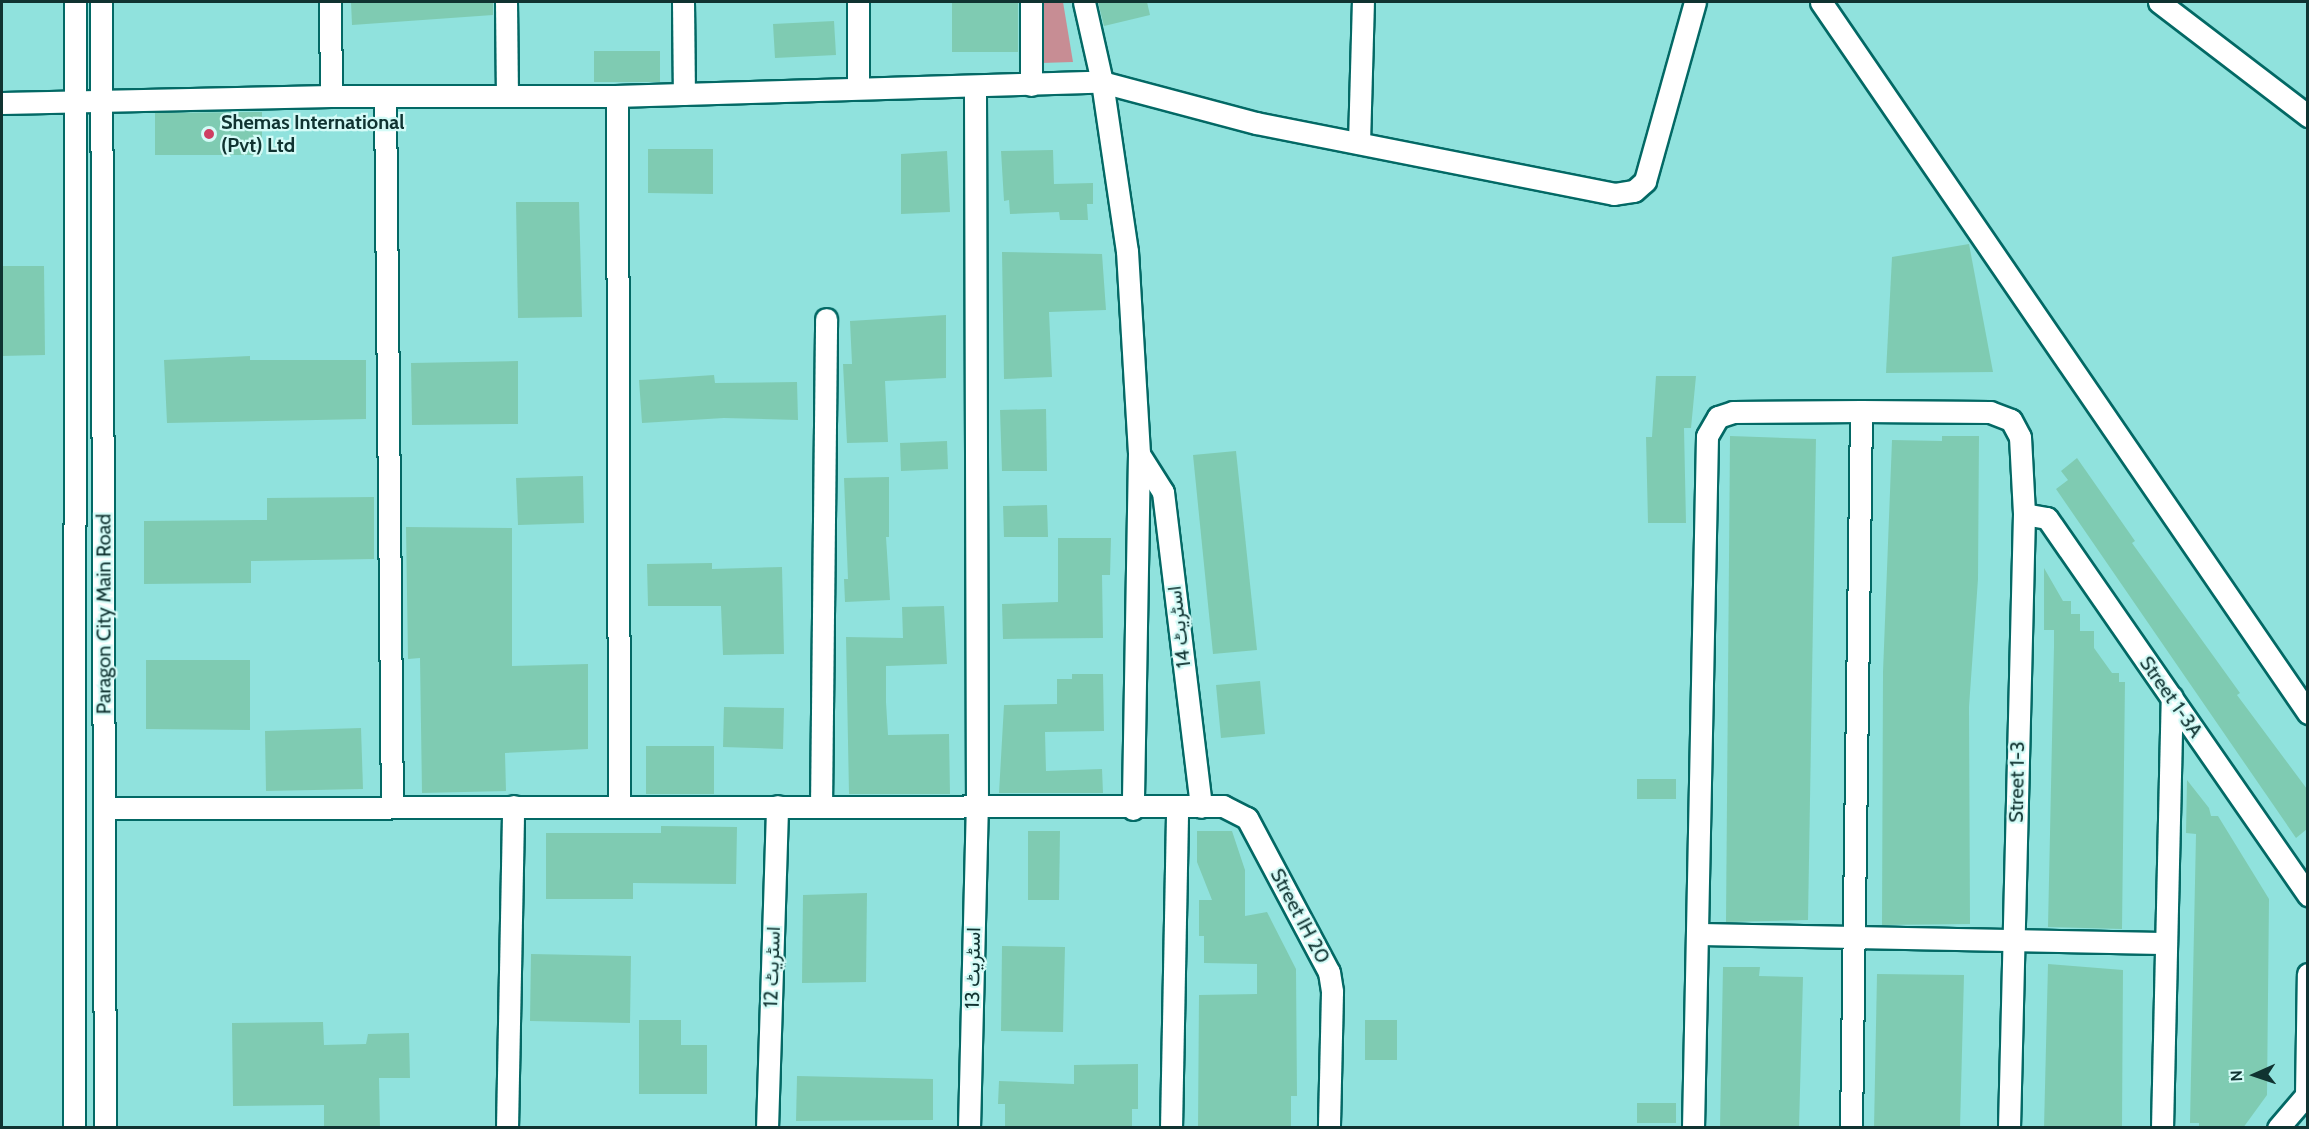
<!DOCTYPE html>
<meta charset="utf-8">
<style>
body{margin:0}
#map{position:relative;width:2309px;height:1129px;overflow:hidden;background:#90e2dd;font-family:Cabin,Vazirmatn,sans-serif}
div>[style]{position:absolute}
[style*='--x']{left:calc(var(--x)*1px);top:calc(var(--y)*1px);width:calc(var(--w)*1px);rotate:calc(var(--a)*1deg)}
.green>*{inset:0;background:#c78d94}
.building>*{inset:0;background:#7fcbb2}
.roads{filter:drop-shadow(2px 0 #036965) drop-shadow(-2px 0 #036965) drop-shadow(0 2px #036965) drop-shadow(0 -2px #036965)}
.minor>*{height:21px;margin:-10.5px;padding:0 10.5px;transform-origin:10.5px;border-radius:10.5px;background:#fff}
.dots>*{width:16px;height:16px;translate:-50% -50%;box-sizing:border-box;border:3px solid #d4fbf7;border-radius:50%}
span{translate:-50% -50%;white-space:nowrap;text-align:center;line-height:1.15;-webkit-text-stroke:4.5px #d4fbf7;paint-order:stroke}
.poi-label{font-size:20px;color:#103331;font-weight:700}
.left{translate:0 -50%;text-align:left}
.street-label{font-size:20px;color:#103331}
.frame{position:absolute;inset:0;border:3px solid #103331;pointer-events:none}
.north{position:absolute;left:2225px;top:1045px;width:60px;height:60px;-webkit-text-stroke:4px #d4fbf7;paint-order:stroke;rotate:267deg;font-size:16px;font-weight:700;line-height:24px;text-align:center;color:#103331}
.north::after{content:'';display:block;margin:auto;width:21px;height:27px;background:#103331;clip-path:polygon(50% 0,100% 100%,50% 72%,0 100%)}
</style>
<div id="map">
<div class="green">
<i style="clip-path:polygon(1040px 2px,1063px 2px,1073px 62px,1041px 63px)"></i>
</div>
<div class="building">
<i style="clip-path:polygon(351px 2px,493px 2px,493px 15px,352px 25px)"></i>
<i style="clip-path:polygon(952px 2px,1018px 2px,1018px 52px,952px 52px)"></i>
<i style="clip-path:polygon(1098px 2px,1147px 2px,1150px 15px,1104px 26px)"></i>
<i style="clip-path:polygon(834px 21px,836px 55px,775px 58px,773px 24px)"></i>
<i style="clip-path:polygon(594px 51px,660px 51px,660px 82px,594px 82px)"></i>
<i style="clip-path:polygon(262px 112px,262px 155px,155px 155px,155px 113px)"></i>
<i style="clip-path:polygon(648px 149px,713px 149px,713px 194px,648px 193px)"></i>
<i style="clip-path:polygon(1053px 150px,1054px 184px,1093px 183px,1093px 204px,1087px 204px,1088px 220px,1060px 220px,1059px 212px,1010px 214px,1009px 200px,1004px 201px,1001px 151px)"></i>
<i style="clip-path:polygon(947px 151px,950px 212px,901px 214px,901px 154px)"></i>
<i style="clip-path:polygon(516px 202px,579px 202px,582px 317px,518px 318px)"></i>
<i style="clip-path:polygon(1969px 244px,1993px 372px,1886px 373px,1892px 257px)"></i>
<i style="clip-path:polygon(1002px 252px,1102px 254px,1106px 310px,1049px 312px,1052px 377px,1004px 379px)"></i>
<i style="clip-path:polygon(2px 266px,44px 266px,45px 355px,2px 356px)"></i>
<i style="clip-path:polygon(946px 315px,946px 378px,885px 381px,888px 442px,847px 443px,843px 364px,852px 364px,850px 321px)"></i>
<i style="clip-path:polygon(250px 356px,250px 360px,366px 360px,366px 419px,167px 423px,164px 360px)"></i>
<i style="clip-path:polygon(518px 361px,518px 424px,412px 425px,411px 363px)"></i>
<i style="clip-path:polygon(714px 375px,715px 383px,797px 382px,798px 420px,724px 418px,642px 423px,639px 380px)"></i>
<i style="clip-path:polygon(1656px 376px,1696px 376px,1691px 428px,1684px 428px,1686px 523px,1648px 523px,1646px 437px,1652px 437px)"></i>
<i style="clip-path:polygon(1046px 409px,1047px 471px,1002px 471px,1000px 410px)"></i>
<i style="clip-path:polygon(1730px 436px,1816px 439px,1808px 920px,1726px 922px)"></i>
<i style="clip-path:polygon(1942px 436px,1979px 436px,1978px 579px,1969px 707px,1970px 924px,1882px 925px,1883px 672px,1892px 440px,1942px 441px)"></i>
<i style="clip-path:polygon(947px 441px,948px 469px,901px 471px,900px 443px)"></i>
<i style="clip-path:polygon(1236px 451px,1257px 650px,1213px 654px,1193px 455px)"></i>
<i style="clip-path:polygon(2077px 458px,2135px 541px,2132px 543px,2240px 693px,2237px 695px,2307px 789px,2307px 829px,2296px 838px,2056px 489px,2068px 480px,2061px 471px)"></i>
<i style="clip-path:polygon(583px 476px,584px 523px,518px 525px,516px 478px)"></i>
<i style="clip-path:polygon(889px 477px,889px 537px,886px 537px,890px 600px,845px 602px,844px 579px,848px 579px,844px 478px)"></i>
<i style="clip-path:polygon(374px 497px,374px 559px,251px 561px,251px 583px,144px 584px,144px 521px,267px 520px,267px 498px)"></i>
<i style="clip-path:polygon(1047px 505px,1048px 537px,1004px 537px,1003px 506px)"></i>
<i style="clip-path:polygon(406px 527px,512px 528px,512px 666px,588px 664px,588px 749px,505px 753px,506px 791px,422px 793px,420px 658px,408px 659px)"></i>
<i style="clip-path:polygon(1058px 538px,1111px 538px,1110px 575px,1102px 575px,1103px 638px,1003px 639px,1002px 604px,1058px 602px)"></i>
<i style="clip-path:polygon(712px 563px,712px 569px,782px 567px,784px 654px,723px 655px,721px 606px,648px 606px,647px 564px)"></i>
<i style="clip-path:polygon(2044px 568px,2063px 601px,2071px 601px,2071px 614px,2080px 614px,2080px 631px,2094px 631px,2094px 648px,2112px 673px,2119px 673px,2119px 682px,2125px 682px,2122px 929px,2048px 927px,2054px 646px,2054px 630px,2044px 630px)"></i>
<i style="clip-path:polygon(944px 606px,947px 664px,886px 666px,886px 702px,888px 735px,949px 734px,950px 794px,849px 794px,846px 637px,903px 638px,902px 607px)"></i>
<i style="clip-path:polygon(146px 660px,250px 660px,250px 730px,146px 729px)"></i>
<i style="clip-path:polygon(1072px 674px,1103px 674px,1104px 731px,1045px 732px,1046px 771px,1102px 769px,1103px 793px,999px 793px,1004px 705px,1057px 704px,1057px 679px,1072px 679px)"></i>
<i style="clip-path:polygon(1260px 681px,1265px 734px,1221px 738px,1216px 685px)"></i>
<i style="clip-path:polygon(724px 707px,784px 708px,783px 749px,723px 747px)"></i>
<i style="clip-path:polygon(361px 728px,363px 789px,266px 791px,265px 731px)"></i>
<i style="clip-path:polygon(646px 746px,714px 746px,714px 794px,646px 794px)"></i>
<i style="clip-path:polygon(1637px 779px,1676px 779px,1676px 799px,1637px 799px)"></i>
<i style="clip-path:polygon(2187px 780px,2209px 808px,2211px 816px,2218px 816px,2269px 899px,2267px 1095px,2243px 1128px,2199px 1128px,2199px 1123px,2190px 1123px,2196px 834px,2186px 833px)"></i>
<i style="clip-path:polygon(661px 826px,737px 827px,736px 884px,633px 883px,633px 899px,546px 899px,546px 833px,661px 833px)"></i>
<i style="clip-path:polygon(1028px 831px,1060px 831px,1059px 900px,1028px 900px)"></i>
<i style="clip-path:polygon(1197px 831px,1232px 831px,1245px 870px,1245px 916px,1267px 912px,1296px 969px,1297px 1096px,1291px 1096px,1291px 1128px,1198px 1128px,1199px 995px,1257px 994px,1257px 964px,1204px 963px,1204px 936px,1199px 936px,1199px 900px,1212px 900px,1197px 862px)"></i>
<i style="clip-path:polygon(867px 893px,866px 982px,802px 983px,803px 895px)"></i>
<i style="clip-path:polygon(1002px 946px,1065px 947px,1063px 1032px,1001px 1031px)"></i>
<i style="clip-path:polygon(531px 954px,631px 956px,630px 1023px,530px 1021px)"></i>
<i style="clip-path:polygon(2048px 964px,2123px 970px,2122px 1128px,2044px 1128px)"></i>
<i style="clip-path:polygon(1723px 967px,1760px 967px,1759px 976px,1803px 977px,1799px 1128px,1720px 1128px)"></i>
<i style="clip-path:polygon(1877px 974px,1964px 975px,1960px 1128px,1874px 1128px)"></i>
<i style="clip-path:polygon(639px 1020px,681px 1020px,681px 1045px,707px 1045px,707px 1094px,639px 1094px)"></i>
<i style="clip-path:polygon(1365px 1020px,1397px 1020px,1397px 1060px,1365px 1060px)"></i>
<i style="clip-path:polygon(323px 1022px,324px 1045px,366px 1044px,368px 1034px,409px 1033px,410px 1078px,379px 1078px,380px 1128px,324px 1128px,324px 1105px,233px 1106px,232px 1023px)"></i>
<i style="clip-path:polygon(1138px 1064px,1138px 1109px,1132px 1109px,1132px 1128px,1005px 1128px,1005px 1104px,998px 1104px,999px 1081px,1074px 1084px,1074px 1065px)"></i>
<i style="clip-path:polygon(797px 1076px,933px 1079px,933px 1120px,796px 1121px)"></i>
<i style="clip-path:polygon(1637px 1103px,1676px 1103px,1676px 1123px,1637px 1123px)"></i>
</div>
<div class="roads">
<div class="minor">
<i style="--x:101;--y:2;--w:1126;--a:89.8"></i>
<i style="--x:330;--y:2;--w:94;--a:89.4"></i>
<i style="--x:506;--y:2;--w:93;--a:89.4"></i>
<i style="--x:683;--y:2;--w:92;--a:89.4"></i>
<i style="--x:1031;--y:2;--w:83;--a:90"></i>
<i style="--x:1084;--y:2;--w:82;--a:77.3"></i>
<i style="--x:1102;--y:82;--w:171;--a:81.6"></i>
<i style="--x:1127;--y:251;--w:203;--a:86.6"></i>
<i style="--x:1139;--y:454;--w:355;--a:91"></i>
<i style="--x:1821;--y:2;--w:862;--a:55.59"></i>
<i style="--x:2159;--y:2;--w:188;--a:37.4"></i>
<i style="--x:858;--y:88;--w:86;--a:-90"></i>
<i style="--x:385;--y:96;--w:711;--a:89.44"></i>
<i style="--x:617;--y:96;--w:711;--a:89.84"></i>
<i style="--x:2;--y:103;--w:329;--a:-1.2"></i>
<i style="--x:331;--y:96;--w:286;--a:0"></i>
<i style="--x:617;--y:96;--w:485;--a:-1.7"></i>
<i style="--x:1102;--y:82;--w:159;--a:14.9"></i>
<i style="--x:1256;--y:123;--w:365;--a:11.2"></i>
<i style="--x:1614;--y:194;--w:20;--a:-9"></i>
<i style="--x:1634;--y:191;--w:15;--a:-42"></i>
<i style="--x:1645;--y:181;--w:186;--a:-74.4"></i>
<i style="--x:1359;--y:143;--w:141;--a:-88.4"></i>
<i style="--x:1139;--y:454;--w:45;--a:57.7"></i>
<i style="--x:1163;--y:492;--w:317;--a:83.1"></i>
<i style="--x:2024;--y:514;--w:23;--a:10"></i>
<i style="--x:2047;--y:518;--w:459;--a:55.3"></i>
<i style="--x:821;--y:807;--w:488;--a:-89.4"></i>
<i style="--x:105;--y:808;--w:1118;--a:-0.1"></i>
<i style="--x:1223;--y:806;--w:27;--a:27"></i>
<i style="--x:1247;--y:818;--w:174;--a:62"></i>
<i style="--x:1329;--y:972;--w:20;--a:81"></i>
<i style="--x:1332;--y:992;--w:136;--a:91.3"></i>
<i style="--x:1698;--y:934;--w:466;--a:1.1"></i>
<i style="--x:2306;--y:1095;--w:121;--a:-89.1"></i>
<i style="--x:74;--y:1128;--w:1126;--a:-89.95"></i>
<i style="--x:507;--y:1128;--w:322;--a:-88.9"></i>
<i style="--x:767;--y:1128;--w:322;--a:-88.2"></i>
<i style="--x:969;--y:1128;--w:319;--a:-88.6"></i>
<i style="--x:977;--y:809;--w:721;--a:-90.16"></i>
<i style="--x:1171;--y:1128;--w:319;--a:-88.9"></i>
<i style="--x:1693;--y:1128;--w:692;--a:-88.84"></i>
<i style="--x:1707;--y:436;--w:22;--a:-60"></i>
<i style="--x:1718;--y:417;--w:16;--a:-18"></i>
<i style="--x:1733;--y:412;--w:128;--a:-0.4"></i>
<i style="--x:1861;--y:411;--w:129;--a:0.4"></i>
<i style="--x:1990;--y:412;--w:22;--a:21"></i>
<i style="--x:2011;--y:420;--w:19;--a:62"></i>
<i style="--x:2020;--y:437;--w:77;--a:87"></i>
<i style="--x:2024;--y:514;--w:614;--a:91.4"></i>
<i style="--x:1851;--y:1128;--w:717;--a:-89.2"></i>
<i style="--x:2162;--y:1128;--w:431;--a:-88.7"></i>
<i style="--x:2278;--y:1128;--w:46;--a:-49.4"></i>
</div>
</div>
<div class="dots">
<i style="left:209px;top:134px;background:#cf3f62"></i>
</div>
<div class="poi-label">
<span class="left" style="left:221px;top:134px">Shemas International<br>(Pvt) Ltd</span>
</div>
<div class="street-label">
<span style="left:104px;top:614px;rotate:-90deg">Paragon City Main Road</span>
<span style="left:1179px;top:627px;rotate:-97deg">اسٹریٹ 14</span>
<span style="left:2171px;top:697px;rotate:55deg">Street 1-3A</span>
<span style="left:2017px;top:782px;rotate:-89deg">Street 1-3</span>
<span style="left:1300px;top:916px;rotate:62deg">Street IH 20</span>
<span style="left:772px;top:967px;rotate:-88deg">اسٹریٹ 12</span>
<span style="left:973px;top:968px;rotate:-89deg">اسٹریٹ 13</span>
</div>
<div class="frame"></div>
<div class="north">N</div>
</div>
